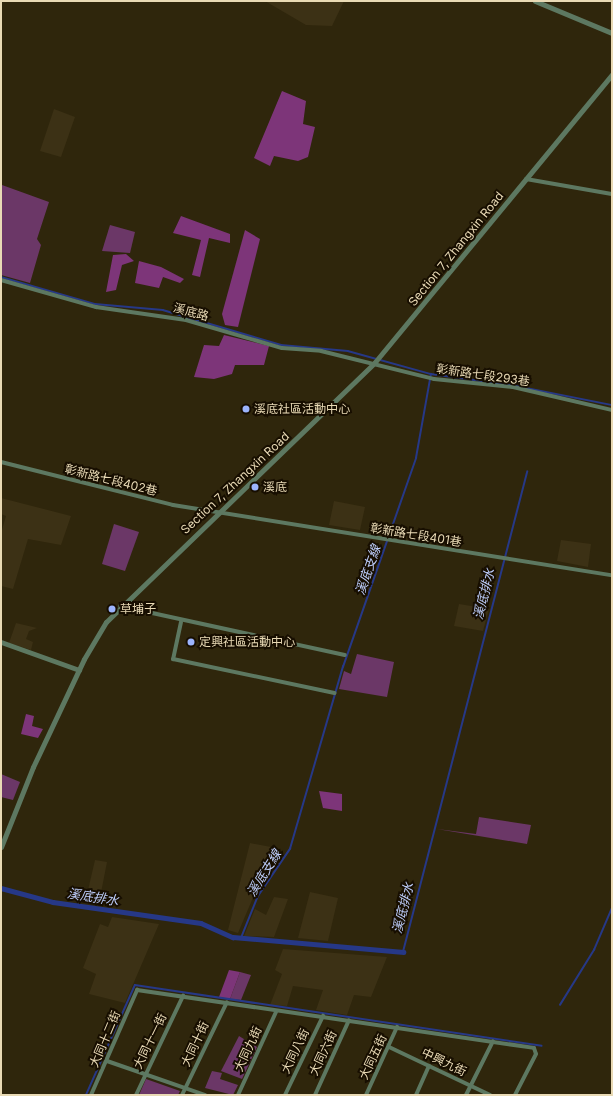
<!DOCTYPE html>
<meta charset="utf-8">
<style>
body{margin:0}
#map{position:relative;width:613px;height:1096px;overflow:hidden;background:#2f260c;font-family:Inter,"Noto Sans TC",sans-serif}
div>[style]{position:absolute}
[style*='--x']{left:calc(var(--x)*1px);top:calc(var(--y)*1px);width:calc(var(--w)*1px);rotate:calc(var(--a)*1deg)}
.built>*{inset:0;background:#3c3115}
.green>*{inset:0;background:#6b3767}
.forest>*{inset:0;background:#7d3579}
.stream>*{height:1.5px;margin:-0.75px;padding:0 0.75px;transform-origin:0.75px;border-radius:0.75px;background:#263887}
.canal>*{height:4.5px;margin:-2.25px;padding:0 2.25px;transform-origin:2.25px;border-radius:2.25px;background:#263887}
.minor>*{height:4px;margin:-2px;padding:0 2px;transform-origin:2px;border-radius:2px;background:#5d7861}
.tertiary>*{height:5px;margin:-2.5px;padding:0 2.5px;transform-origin:2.5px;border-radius:2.5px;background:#5d7861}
.dots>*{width:11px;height:11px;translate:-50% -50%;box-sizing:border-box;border:2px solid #170e00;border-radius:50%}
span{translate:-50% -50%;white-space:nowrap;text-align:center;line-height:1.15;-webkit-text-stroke:4px #170e00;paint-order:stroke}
.street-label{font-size:12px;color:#e9dab5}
.poi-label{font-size:12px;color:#e9dab5}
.left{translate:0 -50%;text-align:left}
.water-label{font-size:13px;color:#bdcdfa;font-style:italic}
.frame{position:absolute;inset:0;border:2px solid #e9dab5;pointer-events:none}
</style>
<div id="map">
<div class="built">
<i style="clip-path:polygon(265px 1px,344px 1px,332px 26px,306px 25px)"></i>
<i style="clip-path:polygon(54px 109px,75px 117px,61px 157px,40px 151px)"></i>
<i style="clip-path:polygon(1px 498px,71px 516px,61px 545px,28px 539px,13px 589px,1px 586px,1px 533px,6px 516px,1px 514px)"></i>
<i style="clip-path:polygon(334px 501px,365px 507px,360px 530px,329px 525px)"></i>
<i style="clip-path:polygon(561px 540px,591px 544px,588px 567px,557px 561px)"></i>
<i style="clip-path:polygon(459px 604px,489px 609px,483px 631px,454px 626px)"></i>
<i style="clip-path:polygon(16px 623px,37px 628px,29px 631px,26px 639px,33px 642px,31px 650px,9px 643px)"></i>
<i style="clip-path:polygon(250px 843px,271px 847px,266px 880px,260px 881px,238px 933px,228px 930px)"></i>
<i style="clip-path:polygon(95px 860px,107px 862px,99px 903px,85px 903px)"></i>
<i style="clip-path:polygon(310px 892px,338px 898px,328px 941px,298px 938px)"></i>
<i style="clip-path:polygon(274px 897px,288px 899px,274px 937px,244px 936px,255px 909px,266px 915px)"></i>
<i style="clip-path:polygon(112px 917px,159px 924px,125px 1003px,89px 994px,96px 974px,83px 968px,100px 924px,108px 927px)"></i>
<i style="clip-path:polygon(283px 949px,387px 957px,371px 997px,354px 995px,347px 1015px,316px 1010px,323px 990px,293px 986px,287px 1006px,270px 1005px,282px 974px,275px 970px)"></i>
</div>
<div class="green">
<i style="clip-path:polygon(2px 185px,49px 202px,37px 239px,41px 245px,30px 283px,1px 275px)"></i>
<i style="clip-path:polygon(110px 225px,135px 232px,130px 253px,102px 251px)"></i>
<i style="clip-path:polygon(114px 524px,139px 532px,125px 571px,102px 564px)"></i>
<i style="clip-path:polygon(357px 654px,394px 662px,387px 697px,339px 689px,344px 671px,351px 674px)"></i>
<i style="clip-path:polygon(1px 774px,20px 782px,13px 800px,1px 797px)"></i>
<i style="clip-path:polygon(479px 817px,531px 825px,527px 844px,437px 829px,476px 834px)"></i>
<i style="clip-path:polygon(240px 972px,251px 975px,241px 1000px,230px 999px)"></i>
<i style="clip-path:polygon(239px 1036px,257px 1047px,242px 1079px,221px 1071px)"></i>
<i style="clip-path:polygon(212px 1071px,222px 1073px,220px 1079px,238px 1085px,233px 1095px,205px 1088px)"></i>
<i style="clip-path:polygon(146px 1079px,180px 1091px,178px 1095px,139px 1095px)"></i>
</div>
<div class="forest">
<i style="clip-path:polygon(282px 91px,306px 101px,303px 124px,315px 127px,308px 157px,298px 161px,274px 156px,270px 166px,254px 158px)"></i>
<i style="clip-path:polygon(181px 216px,230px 234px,230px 243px,209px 238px,200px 277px,192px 275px,201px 240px,173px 233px)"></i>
<i style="clip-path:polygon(245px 230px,260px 239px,238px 327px,225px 325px,222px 314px)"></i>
<i style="clip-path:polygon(126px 254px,134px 261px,122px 265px,116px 290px,106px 292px,113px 255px)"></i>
<i style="clip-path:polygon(139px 261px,161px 267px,184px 279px,180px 283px,163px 277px,159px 288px,135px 283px)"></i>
<i style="clip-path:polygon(224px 335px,269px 346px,264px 365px,235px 365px,232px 374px,214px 379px,194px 377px,204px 345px,219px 346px)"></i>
<i style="clip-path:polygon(26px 714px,34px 716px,32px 726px,43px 729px,38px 738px,21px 734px)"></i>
<i style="clip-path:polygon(319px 791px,342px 794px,342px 811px,323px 808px)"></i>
<i style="clip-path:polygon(229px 970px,240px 972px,230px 999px,219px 997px)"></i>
</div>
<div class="stream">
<i style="--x:1;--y:277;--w:98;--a:16"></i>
<i style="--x:95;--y:304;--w:68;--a:5"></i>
<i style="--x:163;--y:310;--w:123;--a:16.5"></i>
<i style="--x:281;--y:345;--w:67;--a:5.1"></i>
<i style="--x:348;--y:351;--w:86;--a:15.5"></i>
<i style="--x:516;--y:386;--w:98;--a:11.2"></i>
<i style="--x:241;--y:938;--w:45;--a:-68"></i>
<i style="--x:258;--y:896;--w:57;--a:-55.8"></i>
<i style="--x:290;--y:849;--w:190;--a:-73.8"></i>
<i style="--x:343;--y:667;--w:221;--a:-70.7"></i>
<i style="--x:416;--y:458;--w:85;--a:-79.9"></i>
<i style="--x:431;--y:374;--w:80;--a:7.9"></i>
<i style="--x:403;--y:952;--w:496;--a:-75.5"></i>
<i style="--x:560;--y:1005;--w:65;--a:-58.3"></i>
<i style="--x:594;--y:950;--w:46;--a:-66.8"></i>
<i style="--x:86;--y:1095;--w:120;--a:-66"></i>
<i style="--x:135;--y:985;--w:411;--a:8.5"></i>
</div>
<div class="canal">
<i style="--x:1;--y:888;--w:54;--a:15.1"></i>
<i style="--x:53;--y:902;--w:149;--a:8.1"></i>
<i style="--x:201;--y:923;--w:35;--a:24"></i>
<i style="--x:233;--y:937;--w:171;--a:5"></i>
</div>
<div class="minor">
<i style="--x:526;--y:179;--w:87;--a:9.9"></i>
<i style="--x:1;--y:280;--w:99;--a:15.9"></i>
<i style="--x:96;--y:307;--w:91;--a:8.2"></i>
<i style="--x:186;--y:320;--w:100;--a:16.3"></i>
<i style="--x:282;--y:348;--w:39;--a:4"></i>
<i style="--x:321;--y:351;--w:116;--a:13.9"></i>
<i style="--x:434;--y:379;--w:79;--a:5.8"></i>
<i style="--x:513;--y:387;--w:102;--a:13.1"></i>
<i style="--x:1;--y:462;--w:177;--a:14"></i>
<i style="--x:173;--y:505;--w:445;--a:9.1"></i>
<i style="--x:120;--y:606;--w:230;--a:12.3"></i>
<i style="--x:181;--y:622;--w:38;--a:102"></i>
<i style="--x:173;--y:659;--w:165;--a:11.9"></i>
<i style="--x:389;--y:1047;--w:112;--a:25.4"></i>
<i style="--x:107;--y:1061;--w:104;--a:19.1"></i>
<i style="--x:91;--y:1095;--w:115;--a:-66.3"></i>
<i style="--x:137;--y:990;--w:401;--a:8.3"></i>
<i style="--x:534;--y:1048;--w:6;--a:72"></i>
<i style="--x:536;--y:1054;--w:46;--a:117.1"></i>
<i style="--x:136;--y:1095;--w:110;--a:-64.6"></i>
<i style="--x:182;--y:1095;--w:103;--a:-64.2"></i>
<i style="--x:238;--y:1095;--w:91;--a:-65.4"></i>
<i style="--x:285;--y:1095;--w:88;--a:-64.3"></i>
<i style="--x:315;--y:1095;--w:82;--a:-65.6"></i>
<i style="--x:366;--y:1095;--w:75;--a:-65.5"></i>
<i style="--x:416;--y:1095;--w:32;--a:-66"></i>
<i style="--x:466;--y:1095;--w:60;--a:-63.4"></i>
</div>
<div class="tertiary">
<i style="--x:535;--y:1;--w:83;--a:22.6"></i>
<i style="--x:1;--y:642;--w:83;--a:19.7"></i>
<i style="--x:1;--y:847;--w:86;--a:-68.2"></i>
<i style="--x:33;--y:767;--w:119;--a:-64.7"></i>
<i style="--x:84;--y:659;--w:43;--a:-59.3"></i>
<i style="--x:106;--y:622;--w:374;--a:-44"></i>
<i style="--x:375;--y:362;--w:373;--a:-50.5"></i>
</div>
<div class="dots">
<i style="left:246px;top:409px;background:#9cb4fd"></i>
<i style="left:255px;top:487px;background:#9cb4fd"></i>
<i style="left:112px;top:609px;background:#9cb4fd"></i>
<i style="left:191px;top:642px;background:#9cb4fd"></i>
</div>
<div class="street-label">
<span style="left:456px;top:249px;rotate:-51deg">Section 7, Zhangxin Road</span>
<span style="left:191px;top:312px;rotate:15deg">溪底路</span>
<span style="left:483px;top:375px;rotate:8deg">彰新路七段293巷</span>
<span style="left:111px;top:480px;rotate:14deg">彰新路七段402巷</span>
<span style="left:235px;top:483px;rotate:-43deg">Section 7, Zhangxin Road</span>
<span style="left:416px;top:535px;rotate:9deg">彰新路七段401巷</span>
<span style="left:105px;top:1039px;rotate:-67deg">大同十二街</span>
<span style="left:150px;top:1041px;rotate:-64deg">大同十一街</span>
<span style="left:195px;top:1044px;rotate:-65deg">大同十街</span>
<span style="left:248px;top:1049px;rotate:-65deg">大同九街</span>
<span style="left:295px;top:1051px;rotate:-64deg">大同八街</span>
<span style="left:323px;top:1053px;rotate:-65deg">大同六街</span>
<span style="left:373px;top:1057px;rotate:-65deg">大同五街</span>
<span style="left:444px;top:1062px;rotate:26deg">中興九街</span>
</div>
<div class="poi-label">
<span class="left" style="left:254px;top:409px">溪底社區活動中心</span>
<span class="left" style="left:263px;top:487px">溪底</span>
<span class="left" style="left:120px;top:609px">草埔子</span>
<span class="left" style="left:199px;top:642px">定興社區活動中心</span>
</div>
<div class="water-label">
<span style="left:368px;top:570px;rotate:-71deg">溪底支線</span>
<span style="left:484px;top:594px;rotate:-76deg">溪底排水</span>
<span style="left:264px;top:873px;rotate:-58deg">溪底支線</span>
<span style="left:93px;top:897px;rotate:9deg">溪底排水</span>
<span style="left:403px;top:908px;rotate:-76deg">溪底排水</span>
</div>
<div class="frame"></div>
</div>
